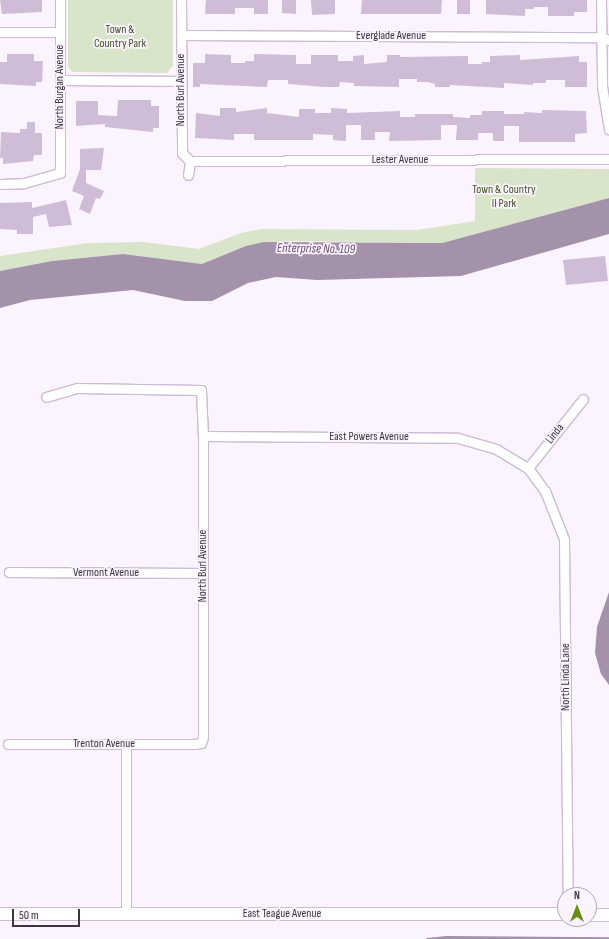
<!DOCTYPE html>
<style>
body{margin:0}
#map{position:relative;width:609px;height:939px;overflow:hidden;background:#fbf4fe;font-family:"Sofia Sans Condensed",sans-serif}
div>[style]{position:absolute}
[style*='--x']{left:calc(var(--x)*1px);top:calc(var(--y)*1px);width:calc(var(--w)*1px);rotate:calc(var(--a)*1deg)}
.green>*{inset:0;background:#d9e5ca}
.water>*{inset:0;background:#a491aa}
.stream>*{height:2.5px;margin:-1.25px;padding:0 1.25px;transform-origin:1.25px;border-radius:1.25px;background:#a491aa}
.building>*{inset:0;background:#cfbcd6}
.roads{filter:drop-shadow(1px 0 #ccbbd2) drop-shadow(-1px 0 #ccbbd2) drop-shadow(0 1px #ccbbd2) drop-shadow(0 -1px #ccbbd2)}
.street>*{height:9px;margin:-4.5px;padding:0 4.5px;transform-origin:4.5px;border-radius:4.5px;background:#fff}
.secondary>*{height:12px;margin:-6px;padding:0 6px;transform-origin:6px;border-radius:6px;background:#fff}
span{translate:-50% -50%;white-space:nowrap;text-align:center;line-height:1.15;-webkit-text-stroke:3.5px #fbf4fe;paint-order:stroke}
.park-label{font-size:12px;color:#415225}
.street-label{font-size:12px;color:#3c353e}
.water-label{font-size:13px;color:#674a71;font-style:italic}
.north{position:absolute;left:557px;top:887px;width:40px;height:40px;box-sizing:border-box;background:#fbf4fe;border:1px solid #afa8b1;border-radius:50%;rotate:0deg;font-size:11px;font-weight:700;line-height:16px;text-align:center;color:#3c353e}
.north::after{content:'';display:block;margin:auto;width:14px;height:18px;background:#688c16;clip-path:polygon(50% 0,100% 100%,50% 72%,0 100%)}
.scale{position:absolute;left:12px;top:909px;width:68px;height:18px;box-sizing:border-box;border:2px solid #3c353e;border-top:0;padding-left:5px;font-size:12px;line-height:14px;white-space:nowrap;color:#3c353e;-webkit-text-stroke:3px #fbf4fe;paint-order:stroke}
</style>
<div id="map">
<div class="green">
<i style="clip-path:polygon(68px 0,173px 0,173px 66px,167px 73px,72px 72px,68px 67px)"></i>
<i style="clip-path:polygon(475px 168px,609px 169px,609px 198px,442px 243px,287px 241px,202px 264px,123px 254px,52px 261px,0 271px,0 256px,88px 243px,144px 242px,199px 249px,241px 233px,261px 229px,417px 230px,475px 221px)"></i>
</div>
<div class="water">
<i style="clip-path:polygon(609px 198px,609px 234px,461px 276px,317px 280px,276px 277px,248px 283px,212px 301px,185px 301px,133px 290px,30px 300px,0 308px,0 271px,52px 261px,123px 254px,202px 264px,246px 246px,264px 242px,442px 243px)"></i>
<i style="clip-path:polygon(609px 592px,609px 685px,601px 674px,595px 653px,597px 627px)"></i>
</div>
<div class="stream">
<i style="--x:427;--y:939;--w:19;--a:-6"></i>
<i style="--x:446;--y:937;--w:163;--a:0.4"></i>
</div>
<div class="building">
<i style="clip-path:polygon(0 0,42px 0,42px 12px,2px 14px)"></i>
<i style="clip-path:polygon(206px 0,268px 0,268px 14px,254px 14px,254px 8px,235px 8px,235px 14px,205px 14px)"></i>
<i style="clip-path:polygon(282px 0,296px 0,296px 14px,282px 13px)"></i>
<i style="clip-path:polygon(311px 0,335px 0,335px 14px,312px 15px)"></i>
<i style="clip-path:polygon(362px 0,442px 0,441px 14px,361px 14px)"></i>
<i style="clip-path:polygon(457px 0,470px 0,470px 14px,457px 14px)"></i>
<i style="clip-path:polygon(486px 0,587px 0,587px 12px,574px 12px,574px 16px,548px 16px,548px 7px,534px 7px,534px 9px,525px 9px,525px 16px,486px 14px)"></i>
<i style="clip-path:polygon(7px 54px,34px 54px,34px 61px,43px 61px,42px 82px,36px 82px,36px 86px,0 84px,0 62px,7px 62px)"></i>
<i style="clip-path:polygon(205px 54px,231px 55px,231px 63px,245px 63px,245px 61px,254px 61px,254px 54px,296px 55px,296px 64px,311px 64px,311px 55px,338px 55px,338px 61px,353px 61px,353px 56px,364px 55px,364px 64px,387px 62px,387px 55px,400px 55px,400px 57px,468px 56px,468px 64px,482px 64px,482px 62px,490px 62px,490px 56px,520px 55px,520px 60px,579px 56px,579px 62px,587px 62px,587px 87px,565px 87px,565px 80px,546px 80px,546px 83px,533px 83px,533px 85px,504px 83px,504px 88px,450px 85px,450px 87px,435px 87px,435px 84px,428px 82px,417px 82px,417px 79px,399px 79px,399px 87px,354px 86px,354px 83px,340px 82px,339px 87px,324px 87px,288px 84px,288px 80px,268px 80px,267px 87px,200px 84px,200px 87px,193px 87px,193px 63px,205px 63px)"></i>
<i style="clip-path:polygon(118px 100px,151px 100px,151px 106px,159px 106px,159px 128px,153px 128px,153px 132px,105px 127px,105px 124px,76px 126px,76px 101px,98px 101px,98px 115px,117px 116px)"></i>
<i style="clip-path:polygon(220px 108px,236px 108px,236px 112px,267px 108px,267px 113px,299px 117px,299px 109px,315px 109px,315px 113px,331px 113px,331px 108px,347px 109px,347px 113px,400px 111px,400px 117px,415px 117px,415px 114px,453px 114px,453px 117px,470px 118px,470px 115px,482px 115px,482px 111px,504px 111px,504px 114px,524px 114px,524px 112px,542px 113px,542px 110px,586px 111px,587px 133px,575px 134px,575px 142px,519px 142px,519px 126px,504px 126px,504px 141px,493px 141px,493px 133px,478px 133px,478px 140px,456px 140px,457px 125px,441px 125px,441px 140px,389px 141px,390px 132px,375px 132px,375px 140px,361px 140px,361px 125px,346px 125px,346px 141px,333px 140px,333px 135px,313px 134px,313px 140px,254px 140px,254px 134px,234px 134px,234px 140px,195px 138px,196px 113px,220px 116px)"></i>
<i style="clip-path:polygon(27px 122px,35px 122px,35px 133px,42px 133px,42px 155px,34px 155px,33px 161px,3px 164px,3px 158px,0 158px,1px 132px,20px 133px,20px 129px,27px 129px)"></i>
<i style="clip-path:polygon(104px 148px,101px 170px,86px 170px,86px 183px,104px 191px,100px 199px,96px 198px,90px 214px,79px 209px,84px 196px,72px 191px,80px 169px,80px 149px)"></i>
<i style="clip-path:polygon(66px 200px,72px 225px,49px 227px,46px 214px,33px 217px,33px 234px,17px 234px,17px 230px,0 229px,0 203px,32px 202px,32px 208px)"></i>
<i style="clip-path:polygon(605px 256px,608px 281px,566px 285px,563px 260px)"></i>
</div>
<div class="roads">
<div class="street">
<i style="--x:181;--y:0;--w:153;--a:89.6"></i>
<i style="--x:182;--y:153;--w:11;--a:45"></i>
<i style="--x:190;--y:161;--w:14;--a:98"></i>
<i style="--x:601;--y:0;--w:86;--a:89.3"></i>
<i style="--x:602;--y:86;--w:44;--a:80.8"></i>
<i style="--x:0;--y:32;--w:60;--a:0"></i>
<i style="--x:181;--y:35;--w:420;--a:0.3"></i>
<i style="--x:601;--y:37;--w:9;--a:21"></i>
<i style="--x:60;--y:80;--w:121;--a:0.5"></i>
<i style="--x:190;--y:161;--w:419;--a:-0.3"></i>
<i style="--x:0;--y:184;--w:24;--a:-2"></i>
<i style="--x:24;--y:183;--w:37;--a:-16"></i>
<i style="--x:60;--y:173;--w:173;--a:-90"></i>
<i style="--x:203;--y:436;--w:255;--a:0.4"></i>
<i style="--x:458;--y:438;--w:40;--a:16"></i>
<i style="--x:496;--y:449;--w:37;--a:31"></i>
<i style="--x:528;--y:468;--w:29;--a:54"></i>
<i style="--x:545;--y:491;--w:52;--a:68.4"></i>
<i style="--x:564;--y:539;--w:356;--a:89.4"></i>
<i style="--x:528;--y:468;--w:88;--a:-51.4"></i>
<i style="--x:9;--y:572;--w:194;--a:0.3"></i>
<i style="--x:8;--y:744;--w:186;--a:0"></i>
<i style="--x:194;--y:744;--w:7;--a:-8"></i>
<i style="--x:201;--y:743;--w:6;--a:-72"></i>
<i style="--x:203;--y:737;--w:301;--a:-90"></i>
<i style="--x:203;--y:436;--w:46;--a:-92.5"></i>
<i style="--x:201;--y:390;--w:124;--a:-179.1"></i>
<i style="--x:77;--y:388;--w:32;--a:164"></i>
<i style="--x:126;--y:744;--w:170;--a:90"></i>
</div>
<div class="secondary">
<i style="--x:0;--y:914;--w:565;--a:0"></i>
<i style="--x:589;--y:915;--w:20;--a:0"></i>
</div>
</div>
<div class="park-label">
<span style="left:120px;top:37px">Town &amp;<br>Country Park</span>
<span style="left:504px;top:197px">Town &amp; Country<br>II Park</span>
</div>
<div class="street-label">
<span style="left:391px;top:36px">Everglade Avenue</span>
<span style="left:60px;top:87px;rotate:-90deg">North Burgan Avenue</span>
<span style="left:181px;top:90px;rotate:-90deg">North Burl Avenue</span>
<span style="left:400px;top:160px">Lester Avenue</span>
<span style="left:555px;top:434px;rotate:-52deg">Linda</span>
<span style="left:369px;top:437px">East Powers Avenue</span>
<span style="left:203px;top:566px;rotate:-90deg">North Burl Avenue</span>
<span style="left:106px;top:573px">Vermont Avenue</span>
<span style="left:566px;top:677px;rotate:-90deg">North Linda Lane</span>
<span style="left:104px;top:744px">Trenton Avenue</span>
<span style="left:282px;top:914px">East Teague Avenue</span>
</div>
<div class="water-label">
<span style="left:316px;top:249px;rotate:1deg">Enterprise No. 109</span>
</div>
<div class="north">N</div>
<div class="scale">50 m</div>
</div>
